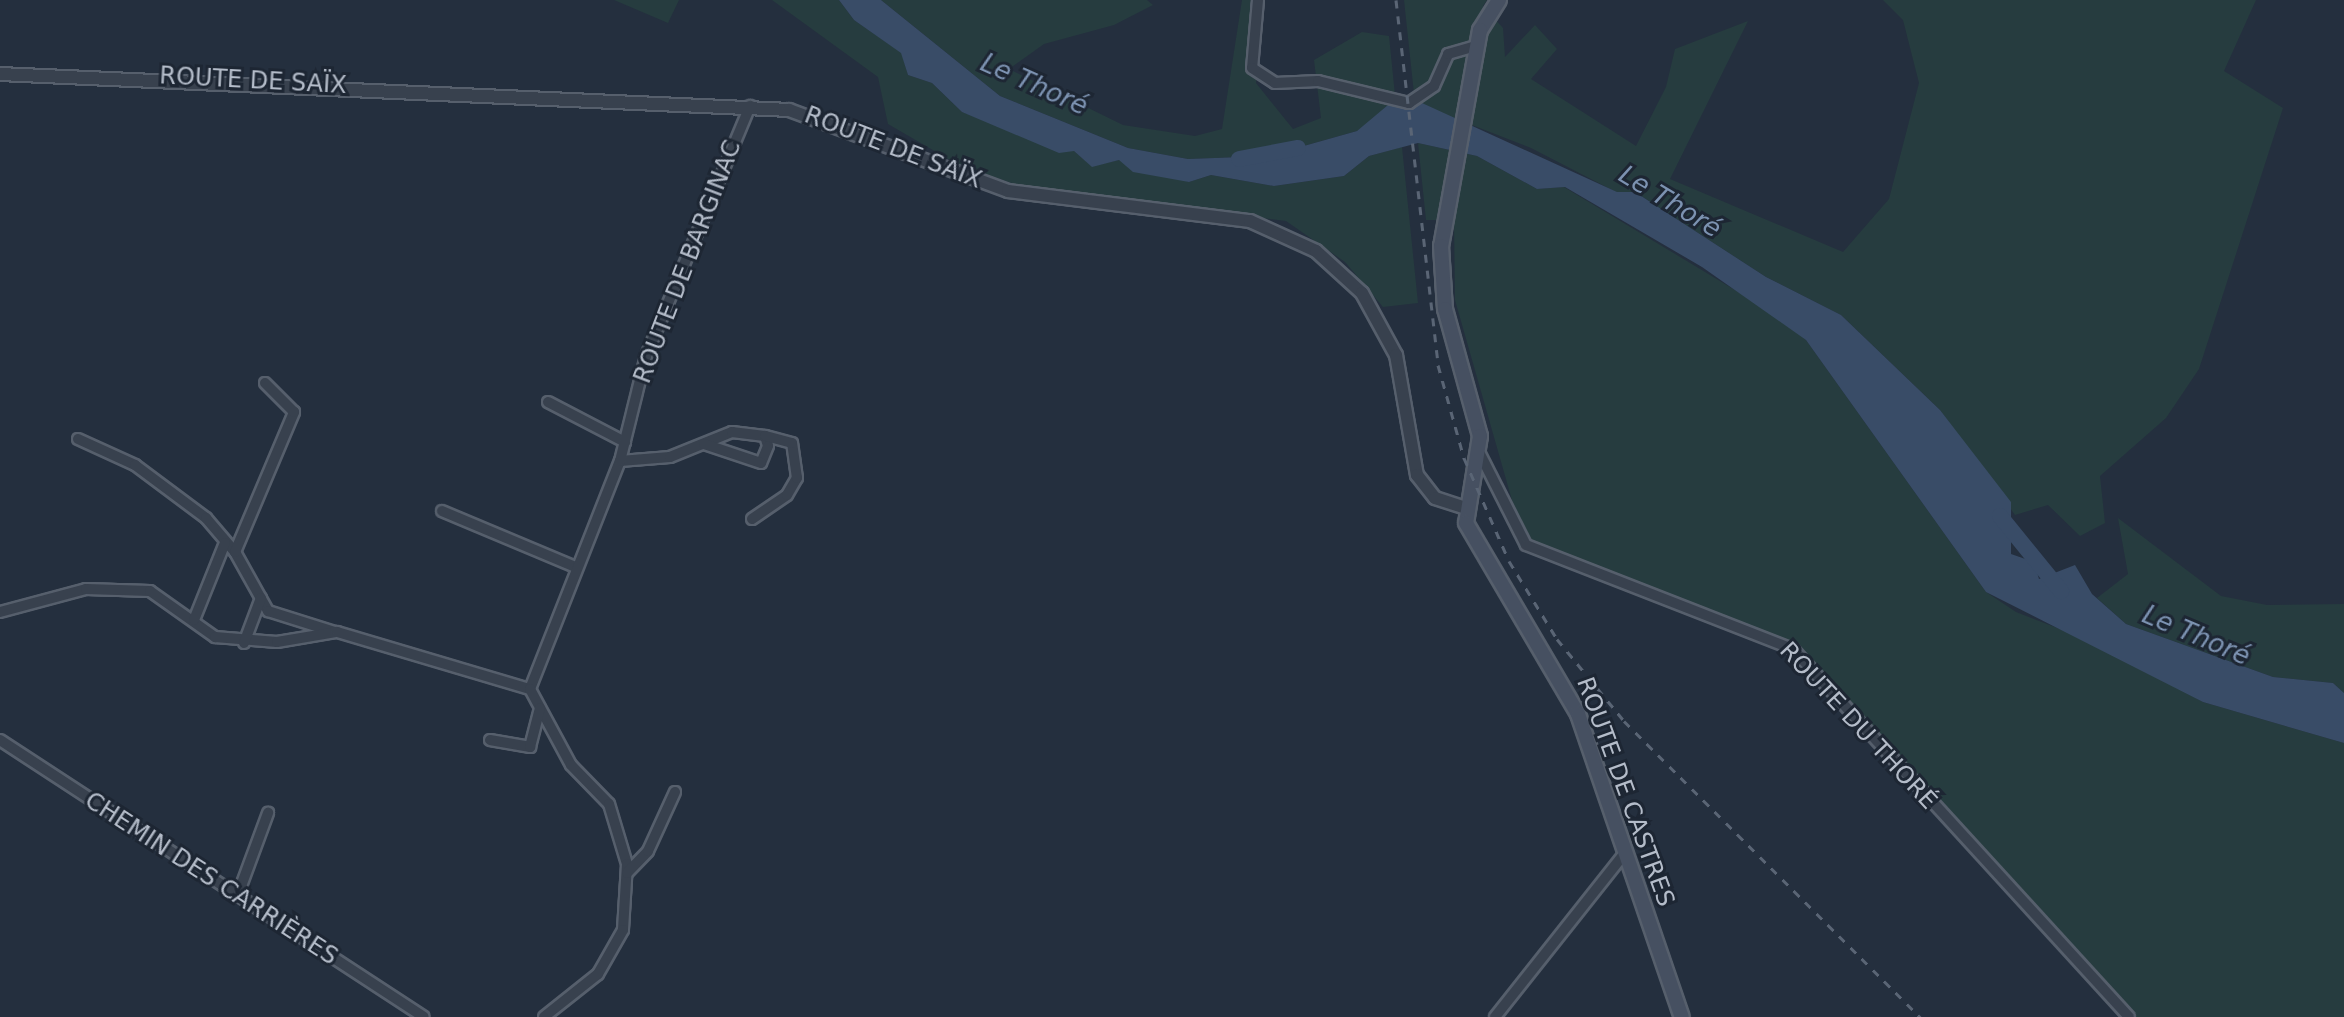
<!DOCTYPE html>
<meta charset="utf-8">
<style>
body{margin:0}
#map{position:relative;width:2344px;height:1017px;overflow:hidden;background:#242f3e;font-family:"DejaVu Sans",sans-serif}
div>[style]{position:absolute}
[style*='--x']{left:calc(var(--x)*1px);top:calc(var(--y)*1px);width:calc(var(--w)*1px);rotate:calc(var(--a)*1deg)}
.green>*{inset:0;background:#263c3f}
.water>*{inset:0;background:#394c67}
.river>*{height:16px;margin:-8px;padding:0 8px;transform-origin:8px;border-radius:8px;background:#394c67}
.roads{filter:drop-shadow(2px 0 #565f6c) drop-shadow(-2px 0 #565f6c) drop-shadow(0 2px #565f6c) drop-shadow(0 -2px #565f6c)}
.minor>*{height:10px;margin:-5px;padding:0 5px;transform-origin:5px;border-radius:5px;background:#38414e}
.tertiary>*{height:12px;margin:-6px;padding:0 6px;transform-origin:6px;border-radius:6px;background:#38414e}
.secondary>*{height:14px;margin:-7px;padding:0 7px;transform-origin:7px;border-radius:7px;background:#465061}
.rail>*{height:3px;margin-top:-1.5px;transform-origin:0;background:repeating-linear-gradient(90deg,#5a6575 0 8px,transparent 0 16px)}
span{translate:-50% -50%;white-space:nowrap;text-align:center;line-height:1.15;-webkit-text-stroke:6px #1d2633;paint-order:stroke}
.street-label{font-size:24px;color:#b4bcc9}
.water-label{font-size:26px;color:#7c92b1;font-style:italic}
</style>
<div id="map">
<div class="green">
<i style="clip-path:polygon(614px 0,679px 0,668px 23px)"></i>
<i style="clip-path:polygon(772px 0,839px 0,854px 20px,902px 53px,908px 75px,932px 83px,962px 112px,1074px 151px,1092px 166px,1119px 160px,1189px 182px,1211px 175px,1274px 186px,1344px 176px,1369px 156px,1402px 147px,1418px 303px,1383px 307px,1345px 262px,1286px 221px,1034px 190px,962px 167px,888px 124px,878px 77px)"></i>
<i style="clip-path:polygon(881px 0,1147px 0,1153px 5px,1114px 25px,1044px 44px,1009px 69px,1123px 125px,1195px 136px,1222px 129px,1242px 0,1261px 0,1256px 83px,1293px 129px,1321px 118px,1314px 60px,1362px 32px,1389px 36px,1396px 105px,1357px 131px,1268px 156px,1188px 159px,1128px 148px,1000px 96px)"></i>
<i style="clip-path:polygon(1404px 0,1487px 0,1483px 6px,1503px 28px,1505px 57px,1535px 25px,1557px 49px,1531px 79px,1636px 146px,1666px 87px,1675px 49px,1748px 21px,1670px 179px,1843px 252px,1889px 199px,1919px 83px,1903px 20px,1883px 0,2256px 0,2224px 71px,2283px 108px,2199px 369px,2166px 418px,2100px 476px,2105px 523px,2080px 536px,2048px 505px,2015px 515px,1940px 410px,1841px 315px,1766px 277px,1635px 192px,1618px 193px,1531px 148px,1415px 103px)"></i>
<i style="clip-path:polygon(1418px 143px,1477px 156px,1537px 189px,1564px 187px,1778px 316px,1806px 340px,1986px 592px,2016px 612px,2094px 642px,2203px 702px,2344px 743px,2344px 1017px,2121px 1017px,1801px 657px,1778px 640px,1527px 553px,1455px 300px,1454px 220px,1426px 220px)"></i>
<i style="clip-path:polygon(2118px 518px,2221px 596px,2267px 605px,2344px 604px,2344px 693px,2333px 683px,2273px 677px,2126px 624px,2097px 598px,2128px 574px)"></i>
</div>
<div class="water">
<i style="clip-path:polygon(839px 0,881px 0,1000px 96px,1128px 148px,1188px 159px,1268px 156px,1357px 131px,1388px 105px,1422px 103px,1617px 192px,1635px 192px,1766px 277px,1841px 315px,1940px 410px,2011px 502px,2011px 554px,2034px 562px,2039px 579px,2075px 565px,2092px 594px,2126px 624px,2273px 677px,2333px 683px,2344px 693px,2344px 743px,2203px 702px,1986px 592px,1806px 340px,1702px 267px,1565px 187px,1537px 189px,1477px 156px,1418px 143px,1369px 156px,1344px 176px,1274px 186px,1211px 175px,1189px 182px,1133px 172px,1119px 160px,1092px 167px,1074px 151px,1059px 153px,962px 112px,932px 83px,908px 75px,901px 53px,854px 20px)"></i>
</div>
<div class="river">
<i style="--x:1239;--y:159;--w:60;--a:-10.6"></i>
<i style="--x:2000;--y:516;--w:97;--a:50.9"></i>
</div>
<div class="roads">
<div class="minor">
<i style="--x:1258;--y:0;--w:68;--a:95"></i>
<i style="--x:1252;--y:68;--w:27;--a:33"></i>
<i style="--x:1275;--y:83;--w:43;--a:-2.7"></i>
<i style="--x:1318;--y:81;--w:94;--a:13.6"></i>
<i style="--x:1409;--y:103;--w:30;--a:-34"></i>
<i style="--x:1434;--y:86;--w:35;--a:-66"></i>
<i style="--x:1448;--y:54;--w:29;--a:-16"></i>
<i style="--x:548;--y:402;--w:87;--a:27.5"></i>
<i style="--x:78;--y:439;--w:63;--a:24.5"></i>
<i style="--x:135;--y:465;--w:89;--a:36.7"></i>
<i style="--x:206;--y:518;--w:45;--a:49.5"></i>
<i style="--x:235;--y:552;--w:68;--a:60.8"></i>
<i style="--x:268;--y:611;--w:70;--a:17.4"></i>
<i style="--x:1479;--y:452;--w:104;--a:63.2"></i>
<i style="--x:1526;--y:545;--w:287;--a:21.3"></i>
<i style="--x:1793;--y:649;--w:498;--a:47.6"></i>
<i style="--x:620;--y:461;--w:50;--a:-4.6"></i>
<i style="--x:670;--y:457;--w:67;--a:-22"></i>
<i style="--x:732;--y:432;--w:33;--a:7"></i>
<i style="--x:765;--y:436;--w:10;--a:73"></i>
<i style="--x:768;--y:446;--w:18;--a:112"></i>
<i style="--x:761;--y:463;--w:60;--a:-161.6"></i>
<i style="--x:442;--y:511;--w:142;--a:22.8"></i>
<i style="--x:752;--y:519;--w:42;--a:-34.4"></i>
<i style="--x:787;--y:495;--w:20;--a:-60"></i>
<i style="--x:797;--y:478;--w:35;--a:-98"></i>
<i style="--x:792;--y:443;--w:28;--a:-165"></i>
<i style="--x:235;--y:552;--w:152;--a:-67.1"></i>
<i style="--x:294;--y:412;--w:41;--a:-135"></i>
<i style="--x:0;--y:612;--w:89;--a:-15"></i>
<i style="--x:86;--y:589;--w:64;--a:1.8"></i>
<i style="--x:150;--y:591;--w:80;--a:35.3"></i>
<i style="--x:215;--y:637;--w:62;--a:4.6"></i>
<i style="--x:277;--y:642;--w:61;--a:-9.5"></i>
<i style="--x:337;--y:632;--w:201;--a:16.5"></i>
<i style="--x:194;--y:620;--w:83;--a:-68.1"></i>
<i style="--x:244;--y:643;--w:48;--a:-69.3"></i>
<i style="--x:530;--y:689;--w:245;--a:-68.5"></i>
<i style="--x:620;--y:461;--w:108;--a:-76.1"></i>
<i style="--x:646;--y:356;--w:271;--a:-67.4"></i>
<i style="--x:530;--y:689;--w:86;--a:61.7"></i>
<i style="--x:571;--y:765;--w:54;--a:45.7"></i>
<i style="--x:609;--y:804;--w:63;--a:73.3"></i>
<i style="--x:627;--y:864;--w:66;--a:93.5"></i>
<i style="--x:623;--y:930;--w:51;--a:119.6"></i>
<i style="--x:598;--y:974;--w:69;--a:141.5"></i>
<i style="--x:0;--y:740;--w:506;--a:33.16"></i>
<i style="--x:490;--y:740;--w:41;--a:9.9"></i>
<i style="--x:530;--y:747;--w:40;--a:-75.6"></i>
<i style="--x:627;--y:873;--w:30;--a:-46"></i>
<i style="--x:648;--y:851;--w:65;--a:-65.4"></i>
<i style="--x:237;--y:897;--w:90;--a:-69.7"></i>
<i style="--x:1495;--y:1017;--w:211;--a:-51.6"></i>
</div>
<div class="tertiary">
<i style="--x:0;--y:74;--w:790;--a:2.61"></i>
<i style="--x:789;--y:110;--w:233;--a:20.3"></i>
<i style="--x:1008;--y:191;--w:244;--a:7.1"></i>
<i style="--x:1250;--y:221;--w:72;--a:24.4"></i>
<i style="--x:1316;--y:251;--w:62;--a:42.4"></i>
<i style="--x:1362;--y:293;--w:71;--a:61.3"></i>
<i style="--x:1396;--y:355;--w:122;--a:80.1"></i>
<i style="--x:1417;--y:475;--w:29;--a:52"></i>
<i style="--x:1435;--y:498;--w:32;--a:18"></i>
</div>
<div class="secondary">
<i style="--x:1499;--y:0;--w:36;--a:122"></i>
<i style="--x:1480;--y:30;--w:219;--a:100.2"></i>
<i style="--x:1441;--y:246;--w:63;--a:86.4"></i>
<i style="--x:1445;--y:309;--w:132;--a:74.6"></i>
<i style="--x:1480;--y:436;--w:88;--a:99.1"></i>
<i style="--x:1466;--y:523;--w:221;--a:59.6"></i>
<i style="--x:1578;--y:714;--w:320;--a:71.1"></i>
</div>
</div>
<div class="rail">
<i style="--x:1396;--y:0;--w:367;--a:83.4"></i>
<i style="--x:1438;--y:365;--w:97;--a:74.4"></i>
<i style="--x:1464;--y:458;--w:112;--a:66.4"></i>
<i style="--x:1509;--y:561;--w:92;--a:58.4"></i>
<i style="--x:1557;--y:639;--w:106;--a:50.7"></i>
<i style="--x:1624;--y:721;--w:419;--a:45"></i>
</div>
<div class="street-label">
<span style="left:253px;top:81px;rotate:3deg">ROUTE DE SAÏX</span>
<span style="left:893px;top:148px;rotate:21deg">ROUTE DE SAÏX</span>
<span style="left:688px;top:262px;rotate:-69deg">ROUTE DE BARGINAC</span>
<span style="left:1858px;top:726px;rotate:47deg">ROUTE DU THORÉ</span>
<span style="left:1625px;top:792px;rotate:70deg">ROUTE DE CASTRES</span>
<span style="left:211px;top:879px;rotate:33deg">CHEMIN DES CARRIÈRES</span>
</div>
<div class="water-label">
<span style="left:1034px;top:85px;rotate:24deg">Le Thoré</span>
<span style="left:1670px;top:202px;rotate:31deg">Le Thoré</span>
<span style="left:2196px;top:636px;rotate:23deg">Le Thoré</span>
</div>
</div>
